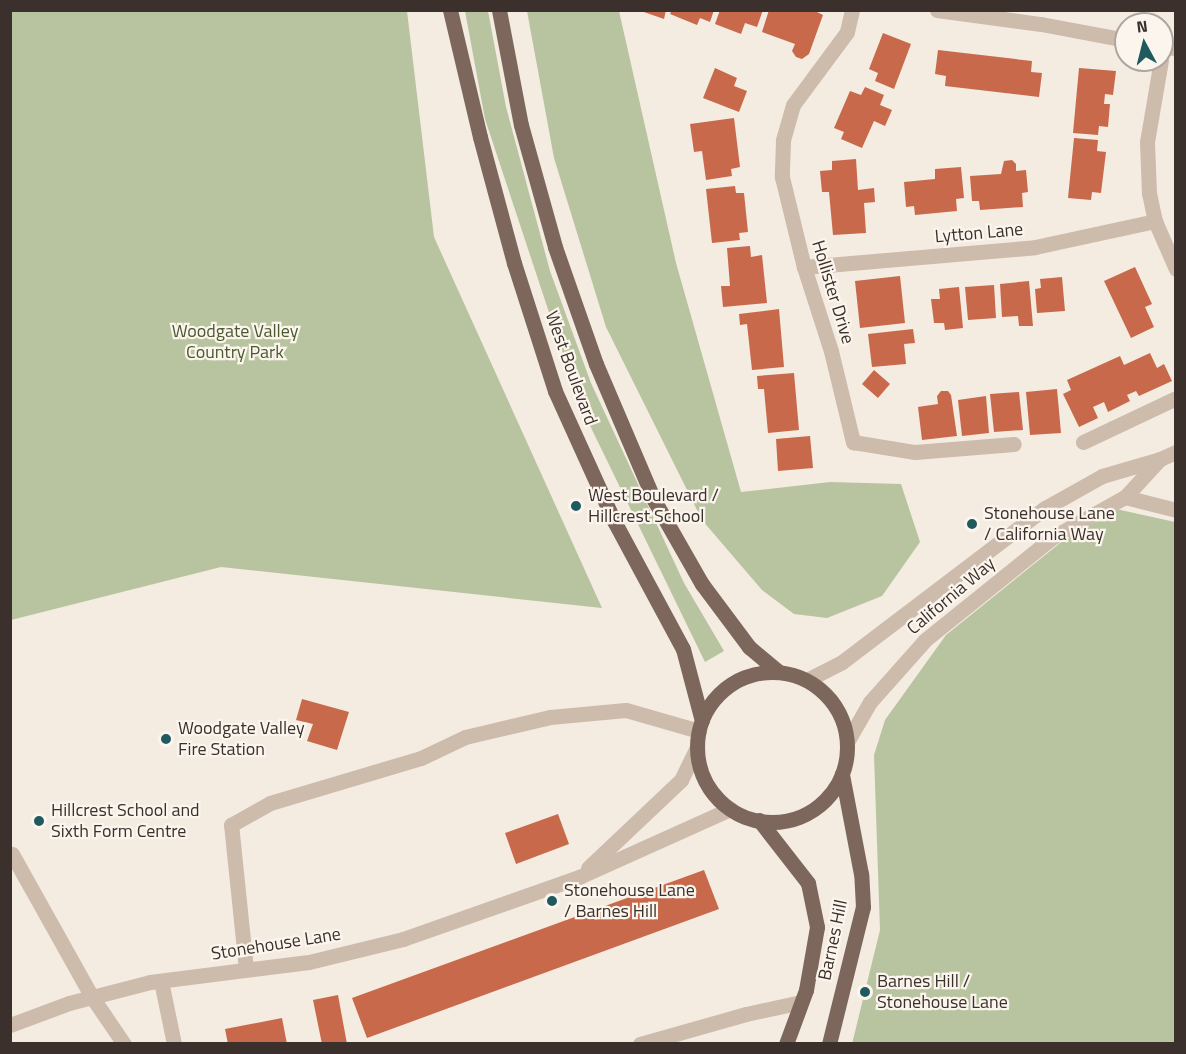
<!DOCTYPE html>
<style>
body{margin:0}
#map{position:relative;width:1186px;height:1054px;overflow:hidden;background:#f4ebe1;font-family:"Titillium Web",sans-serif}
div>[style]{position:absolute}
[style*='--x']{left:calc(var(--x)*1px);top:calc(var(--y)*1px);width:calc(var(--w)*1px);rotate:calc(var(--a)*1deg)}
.green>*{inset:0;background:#b8c4a0}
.building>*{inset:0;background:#c8694b}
.minor>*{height:15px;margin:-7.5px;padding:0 7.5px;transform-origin:7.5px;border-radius:7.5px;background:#cdbbac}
.major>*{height:15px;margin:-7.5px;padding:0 7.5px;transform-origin:7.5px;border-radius:7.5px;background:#7d675c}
.major>.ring{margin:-7.5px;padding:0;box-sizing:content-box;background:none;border:15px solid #7d675c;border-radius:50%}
.dots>*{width:16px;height:16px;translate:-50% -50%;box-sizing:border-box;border:3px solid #fbf5ee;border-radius:50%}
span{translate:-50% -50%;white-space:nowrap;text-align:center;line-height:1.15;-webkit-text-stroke:4.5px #fbf5ee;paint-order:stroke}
.street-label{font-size:18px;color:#3b302b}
.park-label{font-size:18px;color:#4a5a2e}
.poi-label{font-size:18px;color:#3b302b}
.left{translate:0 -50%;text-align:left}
.frame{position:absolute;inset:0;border:12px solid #3b302b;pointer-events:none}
.north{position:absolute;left:1114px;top:12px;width:60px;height:60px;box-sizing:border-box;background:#fbf5ee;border:2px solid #aea6a0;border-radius:50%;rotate:353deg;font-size:16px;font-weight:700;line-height:24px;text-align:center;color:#3b302b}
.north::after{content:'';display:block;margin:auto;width:21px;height:27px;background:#1f5a5e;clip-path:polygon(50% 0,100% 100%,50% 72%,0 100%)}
</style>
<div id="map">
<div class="green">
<i style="clip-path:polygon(11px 10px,407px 11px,434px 237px,602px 608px,221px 567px,11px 620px)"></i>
<i style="clip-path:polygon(465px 11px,488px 11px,506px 107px,550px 271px,591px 383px,684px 583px,724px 651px,705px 662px,579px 403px,485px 119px)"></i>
<i style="clip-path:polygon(527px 11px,619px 11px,676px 263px,741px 492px,830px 482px,901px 484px,920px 542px,882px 596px,827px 618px,794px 614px,762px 590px,702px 520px,606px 327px,554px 158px)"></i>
<i style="clip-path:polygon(1116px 509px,1175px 522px,1175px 1043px,852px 1044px,880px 930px,874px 755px,885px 720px,946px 635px,1065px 539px)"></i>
</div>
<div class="building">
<i style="clip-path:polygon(638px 10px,666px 10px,664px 19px)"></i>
<i style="clip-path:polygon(672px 10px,714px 10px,710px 22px,700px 18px,697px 25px,670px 14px)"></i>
<i style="clip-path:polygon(720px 10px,763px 10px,757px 27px,745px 23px,741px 34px,715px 24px)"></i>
<i style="clip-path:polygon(769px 10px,813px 10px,823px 15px,809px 54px,802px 59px,796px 57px,792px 51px,795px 44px,762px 32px)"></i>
<i style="clip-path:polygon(883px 33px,911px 44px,894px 89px,875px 81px,878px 73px,869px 69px)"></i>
<i style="clip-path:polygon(938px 50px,1032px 61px,1031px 72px,1042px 73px,1039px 97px,945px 86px,946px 76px,935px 74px)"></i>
<i style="clip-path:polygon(715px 68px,737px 78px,734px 86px,747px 91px,739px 112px,703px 98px)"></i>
<i style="clip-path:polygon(1079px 68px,1116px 71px,1113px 95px,1105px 94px,1104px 104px,1110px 104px,1108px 127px,1099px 126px,1098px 135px,1073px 133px)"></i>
<i style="clip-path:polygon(865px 87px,884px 95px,880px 105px,892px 110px,885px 126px,874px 121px,862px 148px,841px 139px,844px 132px,834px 128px,850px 91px,861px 95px)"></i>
<i style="clip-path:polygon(734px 118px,740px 167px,731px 169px,732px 176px,706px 180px,702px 151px,694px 152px,690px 124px)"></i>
<i style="clip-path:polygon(1074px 138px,1098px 140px,1097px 151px,1106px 152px,1101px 193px,1092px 192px,1091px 200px,1068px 198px)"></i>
<i style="clip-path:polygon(856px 159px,858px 190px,874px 188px,875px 202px,864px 203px,866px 233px,833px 235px,829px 192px,822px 192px,820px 171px,832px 170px,832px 161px)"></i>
<i style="clip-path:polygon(1012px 160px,1016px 164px,1016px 171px,1026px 170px,1028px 192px,1022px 193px,1023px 207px,980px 210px,979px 201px,972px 201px,970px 176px,1001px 174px,1004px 161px)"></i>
<i style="clip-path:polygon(961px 167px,964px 198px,956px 199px,957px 211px,915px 215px,914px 206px,906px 207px,904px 182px,935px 179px,935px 169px)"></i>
<i style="clip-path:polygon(735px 186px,736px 193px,744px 193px,748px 232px,739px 233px,740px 240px,712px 243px,706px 189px)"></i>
<i style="clip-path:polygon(750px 246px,751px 257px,762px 255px,767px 303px,723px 307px,721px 286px,730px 286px,727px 248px)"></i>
<i style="clip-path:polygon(1135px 267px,1152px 304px,1145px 307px,1154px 327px,1131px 338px,1104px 281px)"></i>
<i style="clip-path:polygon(900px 276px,905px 323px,860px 328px,855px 281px)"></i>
<i style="clip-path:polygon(1062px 277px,1065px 311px,1037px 313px,1035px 289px,1041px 288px,1040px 279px)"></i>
<i style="clip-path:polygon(1029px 281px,1033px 326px,1019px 326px,1018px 316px,1002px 317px,1000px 284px)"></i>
<i style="clip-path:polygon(994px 285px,996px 318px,968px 320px,965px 287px)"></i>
<i style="clip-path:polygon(959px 287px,963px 328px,945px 330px,944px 323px,934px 323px,931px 299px,940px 299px,939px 289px)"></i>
<i style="clip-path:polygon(779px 309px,784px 367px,752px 370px,747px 324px,740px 325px,739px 314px)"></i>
<i style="clip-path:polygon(913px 329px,915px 343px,904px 344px,906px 364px,872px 367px,868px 334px)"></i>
<i style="clip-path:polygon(1150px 353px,1157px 368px,1164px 364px,1172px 381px,1139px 396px,1136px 391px,1127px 395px,1130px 401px,1108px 412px,1104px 402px,1093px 407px,1098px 418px,1079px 427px,1063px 394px,1071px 390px,1067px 380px,1120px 356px,1124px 365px)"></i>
<i style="clip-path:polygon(874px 370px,890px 384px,878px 398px,862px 384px)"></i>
<i style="clip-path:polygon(794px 373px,799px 430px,768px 433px,764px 389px,758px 389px,757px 376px)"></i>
<i style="clip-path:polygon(1057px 389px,1061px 433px,1030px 435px,1026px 392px)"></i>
<i style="clip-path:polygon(941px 391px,948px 391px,951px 395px,957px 436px,922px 440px,918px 407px,938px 404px,937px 396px)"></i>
<i style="clip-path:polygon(1019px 392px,1023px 430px,994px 432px,990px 394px)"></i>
<i style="clip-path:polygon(986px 396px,989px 433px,962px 436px,958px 400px)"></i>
<i style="clip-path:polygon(810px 436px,813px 468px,778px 471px,776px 439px)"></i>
<i style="clip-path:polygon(302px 699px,349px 712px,337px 750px,307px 741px,313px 724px,296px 720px)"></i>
<i style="clip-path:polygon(558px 814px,569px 844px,516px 864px,505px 833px)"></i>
<i style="clip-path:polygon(704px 870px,719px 909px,367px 1038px,352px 998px)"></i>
<i style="clip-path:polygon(338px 995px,347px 1044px,322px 1044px,313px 1000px)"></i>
<i style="clip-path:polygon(282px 1018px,287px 1044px,228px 1044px,225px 1029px)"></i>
</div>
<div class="minor">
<i style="--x:852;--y:10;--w:23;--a:103"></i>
<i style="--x:847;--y:32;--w:91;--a:126.5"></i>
<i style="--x:793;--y:105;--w:37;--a:106"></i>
<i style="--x:783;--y:141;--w:36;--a:92"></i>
<i style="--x:782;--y:177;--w:93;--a:76.3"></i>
<i style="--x:804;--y:267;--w:88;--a:72.2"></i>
<i style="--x:831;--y:351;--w:94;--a:76.4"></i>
<i style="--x:853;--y:442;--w:63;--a:9.2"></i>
<i style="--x:915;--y:452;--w:99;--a:-4.6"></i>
<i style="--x:937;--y:10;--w:105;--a:7.7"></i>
<i style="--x:1041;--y:24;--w:86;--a:10.7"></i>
<i style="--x:1162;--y:47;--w:14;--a:4"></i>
<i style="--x:1161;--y:60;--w:83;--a:99.7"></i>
<i style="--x:1147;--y:142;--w:51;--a:87.8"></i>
<i style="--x:1149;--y:193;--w:29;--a:78"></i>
<i style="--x:1155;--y:221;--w:52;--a:66.4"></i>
<i style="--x:804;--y:267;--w:232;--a:-4.9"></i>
<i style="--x:1035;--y:247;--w:123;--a:-12.2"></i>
<i style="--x:1083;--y:442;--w:103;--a:-25.3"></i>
<i style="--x:1125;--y:497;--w:53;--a:14.3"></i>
<i style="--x:807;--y:680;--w:39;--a:-27"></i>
<i style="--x:842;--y:662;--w:255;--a:-37.2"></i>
<i style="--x:1045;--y:508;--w:65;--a:-29.3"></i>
<i style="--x:1102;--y:476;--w:60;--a:-16.3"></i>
<i style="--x:1160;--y:459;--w:17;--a:-24"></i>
<i style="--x:847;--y:742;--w:46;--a:-60.1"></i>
<i style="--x:870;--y:702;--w:83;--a:-48.4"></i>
<i style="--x:925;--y:640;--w:164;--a:-38.8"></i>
<i style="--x:1053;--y:537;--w:82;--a:-29.1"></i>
<i style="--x:1125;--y:497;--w:52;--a:-47.4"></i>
<i style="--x:12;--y:854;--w:164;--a:60.8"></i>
<i style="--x:92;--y:997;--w:57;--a:55.8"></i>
<i style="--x:588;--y:868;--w:128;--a:-43.4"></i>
<i style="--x:681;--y:780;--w:37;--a:-64"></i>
<i style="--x:246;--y:969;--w:145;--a:-95.9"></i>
<i style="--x:231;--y:825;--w:45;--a:-29.4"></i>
<i style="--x:270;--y:803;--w:158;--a:-16.6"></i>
<i style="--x:421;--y:758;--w:49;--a:-25.5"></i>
<i style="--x:465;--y:737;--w:87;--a:-13.2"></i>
<i style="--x:550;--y:717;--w:76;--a:-5.3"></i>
<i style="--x:626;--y:710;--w:76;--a:16"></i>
<i style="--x:161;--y:981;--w:64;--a:78.3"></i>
<i style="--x:10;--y:1025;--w:63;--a:-20.4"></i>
<i style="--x:69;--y:1003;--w:84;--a:-14.5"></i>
<i style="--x:150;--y:982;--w:160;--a:-7.2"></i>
<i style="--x:309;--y:962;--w:97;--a:-13.7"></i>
<i style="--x:403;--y:939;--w:187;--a:-19.4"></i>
<i style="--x:579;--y:877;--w:166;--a:-24.2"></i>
<i style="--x:640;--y:1044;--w:110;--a:-15.8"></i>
<i style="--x:746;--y:1014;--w:56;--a:-12.3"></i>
</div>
<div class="major">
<i style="--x:450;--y:10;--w:130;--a:76.7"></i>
<i style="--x:480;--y:137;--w:131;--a:74.9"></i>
<i style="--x:514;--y:263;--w:134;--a:72.2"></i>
<i style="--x:555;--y:391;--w:143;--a:65.6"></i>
<i style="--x:614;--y:521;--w:145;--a:61.7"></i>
<i style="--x:683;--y:649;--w:74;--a:75.2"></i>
<i style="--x:499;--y:10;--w:117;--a:79.2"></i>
<i style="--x:521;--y:125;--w:127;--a:74.4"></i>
<i style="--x:555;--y:247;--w:124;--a:70.7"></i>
<i style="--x:596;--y:364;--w:148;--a:66.9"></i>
<i style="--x:654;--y:500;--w:97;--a:60.3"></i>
<i style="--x:702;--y:584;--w:79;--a:53.3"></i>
<i style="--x:749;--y:647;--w:39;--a:40"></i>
<i class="ring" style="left:697px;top:672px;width:135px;height:135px"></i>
<i style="--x:759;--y:820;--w:80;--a:52.1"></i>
<i style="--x:808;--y:883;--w:45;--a:78.4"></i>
<i style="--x:817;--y:927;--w:64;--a:99.9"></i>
<i style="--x:806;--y:990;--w:58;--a:110.3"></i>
<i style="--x:829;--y:1044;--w:141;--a:-76.1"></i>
<i style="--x:863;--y:907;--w:33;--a:-93"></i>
<i style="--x:861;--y:874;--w:102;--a:-100.8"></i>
</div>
<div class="dots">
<i style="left:576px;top:506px;background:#1f5a5e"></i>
<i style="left:972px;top:524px;background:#1f5a5e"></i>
<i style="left:166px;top:739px;background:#1f5a5e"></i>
<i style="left:39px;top:821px;background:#1f5a5e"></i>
<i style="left:552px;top:901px;background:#1f5a5e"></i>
<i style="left:865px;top:992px;background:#1f5a5e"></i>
</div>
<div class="street-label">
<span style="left:979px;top:233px;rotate:-5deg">Lytton Lane</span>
<span style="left:833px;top:292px;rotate:73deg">Hollister Drive</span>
<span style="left:571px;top:368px;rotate:70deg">West Boulevard</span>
<span style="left:951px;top:596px;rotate:-40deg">California Way</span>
<span style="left:833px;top:940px;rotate:-78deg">Barnes Hill</span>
<span style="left:276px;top:944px;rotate:-9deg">Stonehouse Lane</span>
</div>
<div class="park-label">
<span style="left:235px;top:342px">Woodgate Valley<br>Country Park</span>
</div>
<div class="poi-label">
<span class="left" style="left:588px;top:506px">West Boulevard /<br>Hillcrest School</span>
<span class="left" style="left:984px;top:524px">Stonehouse Lane<br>/ California Way</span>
<span class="left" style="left:178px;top:739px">Woodgate Valley<br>Fire Station</span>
<span class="left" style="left:51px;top:821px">Hillcrest School and<br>Sixth Form Centre</span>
<span class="left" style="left:564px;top:901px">Stonehouse Lane<br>/ Barnes Hill</span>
<span class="left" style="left:877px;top:992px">Barnes Hill /<br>Stonehouse Lane</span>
</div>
<div class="frame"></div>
<div class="north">N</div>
</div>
